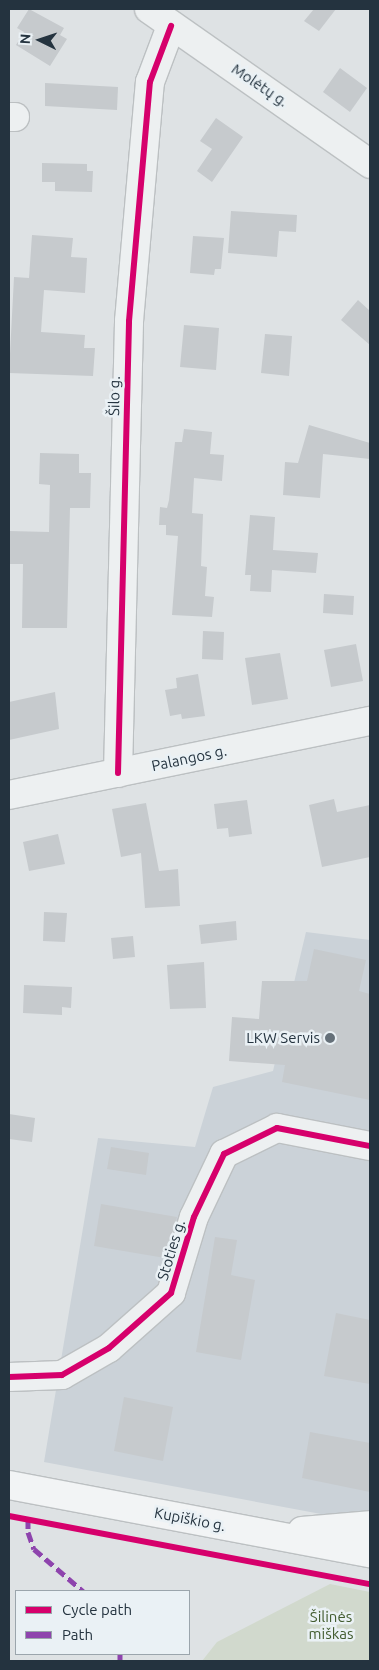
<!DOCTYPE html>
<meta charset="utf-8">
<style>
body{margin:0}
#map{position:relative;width:379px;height:1670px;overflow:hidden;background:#dee2e4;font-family:Ubuntu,sans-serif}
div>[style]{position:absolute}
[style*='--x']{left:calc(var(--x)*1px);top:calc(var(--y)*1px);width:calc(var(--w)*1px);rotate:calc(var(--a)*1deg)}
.built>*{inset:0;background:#cbd2d8}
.green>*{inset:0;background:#d1d9cd}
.building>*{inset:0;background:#c6cacd}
.roads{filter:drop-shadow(1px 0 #bcc0c2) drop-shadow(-1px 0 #bcc0c2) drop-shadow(0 1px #bcc0c2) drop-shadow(0 -1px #bcc0c2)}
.minor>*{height:28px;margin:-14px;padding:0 14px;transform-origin:14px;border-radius:14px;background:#edf0f1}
.highway>*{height:28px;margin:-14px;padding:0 14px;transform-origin:14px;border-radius:14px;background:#f2f4f5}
.quiet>*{height:5px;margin-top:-2.5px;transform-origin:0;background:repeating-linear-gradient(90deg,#8e44ad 0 10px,transparent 0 15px)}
.cycleway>*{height:6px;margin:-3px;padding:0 3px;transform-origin:3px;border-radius:3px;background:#d6006c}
.dots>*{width:14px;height:14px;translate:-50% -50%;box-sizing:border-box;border:2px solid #eaf1f5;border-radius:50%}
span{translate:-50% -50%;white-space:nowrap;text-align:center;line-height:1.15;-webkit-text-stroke:5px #eaf1f5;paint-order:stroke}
.street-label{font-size:15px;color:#24333f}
.poi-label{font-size:15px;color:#24333f}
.right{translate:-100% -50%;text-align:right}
.park-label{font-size:15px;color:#425c2f}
.frame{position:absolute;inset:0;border:10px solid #24333f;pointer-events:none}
.legend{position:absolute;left:15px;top:1590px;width:175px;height:65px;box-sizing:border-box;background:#eaf1f5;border:1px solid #9ba5ac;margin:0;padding:6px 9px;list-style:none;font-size:15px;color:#24333f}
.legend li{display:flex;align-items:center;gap:10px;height:25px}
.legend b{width:25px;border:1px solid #9ba5ac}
.north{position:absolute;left:15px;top:15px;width:50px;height:50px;-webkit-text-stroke:4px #eaf1f5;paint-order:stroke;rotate:274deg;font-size:14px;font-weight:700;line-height:20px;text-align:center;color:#24333f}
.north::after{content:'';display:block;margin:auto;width:18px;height:22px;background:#24333f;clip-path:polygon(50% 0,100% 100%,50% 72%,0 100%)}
</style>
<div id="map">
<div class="built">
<i style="clip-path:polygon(306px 932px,370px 940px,370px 1518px,321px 1514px,44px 1462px,98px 1138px,195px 1147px,213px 1087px,273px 1071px)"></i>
</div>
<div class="green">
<i style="clip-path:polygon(330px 1584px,370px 1592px,370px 1661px,202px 1661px,217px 1642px)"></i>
</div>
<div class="building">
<i style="clip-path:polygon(29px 9px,64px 28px,60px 35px,67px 39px,50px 66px,16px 45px,24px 32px,17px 28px)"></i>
<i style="clip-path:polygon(314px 9px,336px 9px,319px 31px,304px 21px)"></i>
<i style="clip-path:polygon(340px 68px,367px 88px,350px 112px,323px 92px)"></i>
<i style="clip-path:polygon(45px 83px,118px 87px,117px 110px,45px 106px)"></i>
<i style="clip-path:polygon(216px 118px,243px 137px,212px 182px,197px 171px,212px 149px,200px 141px)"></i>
<i style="clip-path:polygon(42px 163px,87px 164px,87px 171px,93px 171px,92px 192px,55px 191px,55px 182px,42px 182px)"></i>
<i style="clip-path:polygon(231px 211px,297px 215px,296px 232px,279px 231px,277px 257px,228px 253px)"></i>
<i style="clip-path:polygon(32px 235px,73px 238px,71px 257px,87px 258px,85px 293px,44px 290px,41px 332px,85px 335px,84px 348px,95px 348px,93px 376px,9px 373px,14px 277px,29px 278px)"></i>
<i style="clip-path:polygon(193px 236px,224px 238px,221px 269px,215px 269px,214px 275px,190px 273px)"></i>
<i style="clip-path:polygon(358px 300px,370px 311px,370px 345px,341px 320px)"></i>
<i style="clip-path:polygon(184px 325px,219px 328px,216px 370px,180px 367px)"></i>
<i style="clip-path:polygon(265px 334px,292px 336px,289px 376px,261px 373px)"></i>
<i style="clip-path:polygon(309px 425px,370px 443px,370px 459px,323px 454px,320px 498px,283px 495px,285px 462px,298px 463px)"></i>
<i style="clip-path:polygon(184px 429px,212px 432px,210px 454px,224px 455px,222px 481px,194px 478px,192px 513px,203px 514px,201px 566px,207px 567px,205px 596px,214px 597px,212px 617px,172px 615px,178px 536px,166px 535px,166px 525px,159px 525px,160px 507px,167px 508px,169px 500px,175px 442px,182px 442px)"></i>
<i style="clip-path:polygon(40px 453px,79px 454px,79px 473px,91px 473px,90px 508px,70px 508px,67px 628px,22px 628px,23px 564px,9px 564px,9px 531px,49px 532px,50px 485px,39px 484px)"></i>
<i style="clip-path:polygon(250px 515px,275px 517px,273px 550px,318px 553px,316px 573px,272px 570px,271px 592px,250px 591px,251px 575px,245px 575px)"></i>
<i style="clip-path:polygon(324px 594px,354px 596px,353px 615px,323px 613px)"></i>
<i style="clip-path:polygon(203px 631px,224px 632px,223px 660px,202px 659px)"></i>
<i style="clip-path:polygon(356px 644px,363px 681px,331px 687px,324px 650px)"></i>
<i style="clip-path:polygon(280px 653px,288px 699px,252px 705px,245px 658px)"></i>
<i style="clip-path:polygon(198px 674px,205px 716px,182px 719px,181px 714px,170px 716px,165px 690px,177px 688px,176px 678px)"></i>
<i style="clip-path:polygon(55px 692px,59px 729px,9px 740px,9px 702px)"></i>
<i style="clip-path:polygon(334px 799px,337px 812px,370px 805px,370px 857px,322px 867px,309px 805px)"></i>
<i style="clip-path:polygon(247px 800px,252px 834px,229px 837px,228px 828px,217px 829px,214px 804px)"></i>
<i style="clip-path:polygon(146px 803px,159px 871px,178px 869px,180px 906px,145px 908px,141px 853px,121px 857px,112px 809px)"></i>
<i style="clip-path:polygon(58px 834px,65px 864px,29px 871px,23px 842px)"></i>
<i style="clip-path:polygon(44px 912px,67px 913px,65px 942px,43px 941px)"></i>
<i style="clip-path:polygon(236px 921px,237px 940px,201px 944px,199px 925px)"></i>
<i style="clip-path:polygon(133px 936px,135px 957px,113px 959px,111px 938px)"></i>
<i style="clip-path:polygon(314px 949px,366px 960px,359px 991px,370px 994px,370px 1100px,282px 1082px,285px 1065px,229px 1061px,232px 1017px,259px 1019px,262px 981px,307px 981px)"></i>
<i style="clip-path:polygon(204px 962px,206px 1008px,170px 1009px,167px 965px)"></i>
<i style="clip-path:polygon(24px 985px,72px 987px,71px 1008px,62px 1007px,62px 1015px,23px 1013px)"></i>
<i style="clip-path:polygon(9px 1114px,35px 1118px,32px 1142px,9px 1139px)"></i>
<i style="clip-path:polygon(111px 1147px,149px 1153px,146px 1175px,107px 1169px)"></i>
<i style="clip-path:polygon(101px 1204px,177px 1217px,165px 1258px,94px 1246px)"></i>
<i style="clip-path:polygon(215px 1237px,237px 1240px,231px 1275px,255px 1280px,241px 1360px,196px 1352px)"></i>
<i style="clip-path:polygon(336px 1313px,370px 1320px,370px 1384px,324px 1376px)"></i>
<i style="clip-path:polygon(124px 1397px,173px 1407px,163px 1461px,114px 1451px)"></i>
<i style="clip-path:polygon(310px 1432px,370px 1443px,370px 1492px,302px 1478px)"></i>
</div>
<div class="roads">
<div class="minor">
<i style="--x:149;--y:9;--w:270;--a:35"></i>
<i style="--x:9;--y:117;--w:6;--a:0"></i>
<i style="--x:118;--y:773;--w:452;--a:-88.6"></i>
<i style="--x:129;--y:321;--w:240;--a:-85"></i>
<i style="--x:150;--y:82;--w:60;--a:-69.4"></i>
<i style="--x:9;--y:795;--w:369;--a:-11.6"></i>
<i style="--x:9;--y:1377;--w:53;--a:-2.2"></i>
<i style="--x:62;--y:1375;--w:54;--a:-29.9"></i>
<i style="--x:109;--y:1348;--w:83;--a:-41.6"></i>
<i style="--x:171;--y:1293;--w:79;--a:-73.2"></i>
<i style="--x:194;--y:1217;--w:70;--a:-64.5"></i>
<i style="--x:224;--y:1154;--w:59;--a:-26.1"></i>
<i style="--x:277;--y:1128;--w:95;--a:11"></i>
</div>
<div class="highway">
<i style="--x:9;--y:1485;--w:367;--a:10.7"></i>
<i style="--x:302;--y:1531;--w:68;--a:-5"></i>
</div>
</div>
<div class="quiet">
<i style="--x:28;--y:1519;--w:13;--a:90"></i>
<i style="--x:28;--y:1532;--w:18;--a:71"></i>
<i style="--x:34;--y:1549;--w:65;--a:40.6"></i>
<i style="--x:120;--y:1654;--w:7;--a:90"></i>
</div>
<div class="cycleway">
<i style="--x:118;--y:773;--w:452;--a:-88.6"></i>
<i style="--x:129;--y:321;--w:240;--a:-85"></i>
<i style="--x:150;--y:82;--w:60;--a:-69.4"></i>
<i style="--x:9;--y:1377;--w:53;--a:-2.2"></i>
<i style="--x:62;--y:1375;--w:54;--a:-29.9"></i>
<i style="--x:109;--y:1348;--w:83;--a:-41.6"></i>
<i style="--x:171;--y:1293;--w:79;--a:-73.2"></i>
<i style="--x:194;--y:1217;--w:70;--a:-64.5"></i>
<i style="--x:224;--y:1154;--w:59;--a:-26.1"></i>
<i style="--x:277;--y:1128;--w:95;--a:11"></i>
<i style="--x:9;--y:1516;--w:367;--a:10.7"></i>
</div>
<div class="dots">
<i style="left:330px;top:1038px;background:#657079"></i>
</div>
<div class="street-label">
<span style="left:260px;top:85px;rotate:34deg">Molėtų g.</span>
<span style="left:114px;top:396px;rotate:-89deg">Šilo g.</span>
<span style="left:189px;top:758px;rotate:-12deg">Palangos g.</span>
<span style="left:171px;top:1250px;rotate:-73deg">Stoties g.</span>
<span style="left:190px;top:1519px;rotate:11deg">Kupiškio g.</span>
</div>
<div class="poi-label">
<span class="right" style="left:320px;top:1038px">LKW Servis</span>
</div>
<div class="park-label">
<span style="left:331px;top:1625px">Šilinės<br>miškas</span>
</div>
<div class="frame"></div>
<ul class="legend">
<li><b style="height:6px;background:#d6006c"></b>Cycle path</li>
<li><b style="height:6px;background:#8e44ad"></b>Path</li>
</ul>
<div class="north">N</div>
</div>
